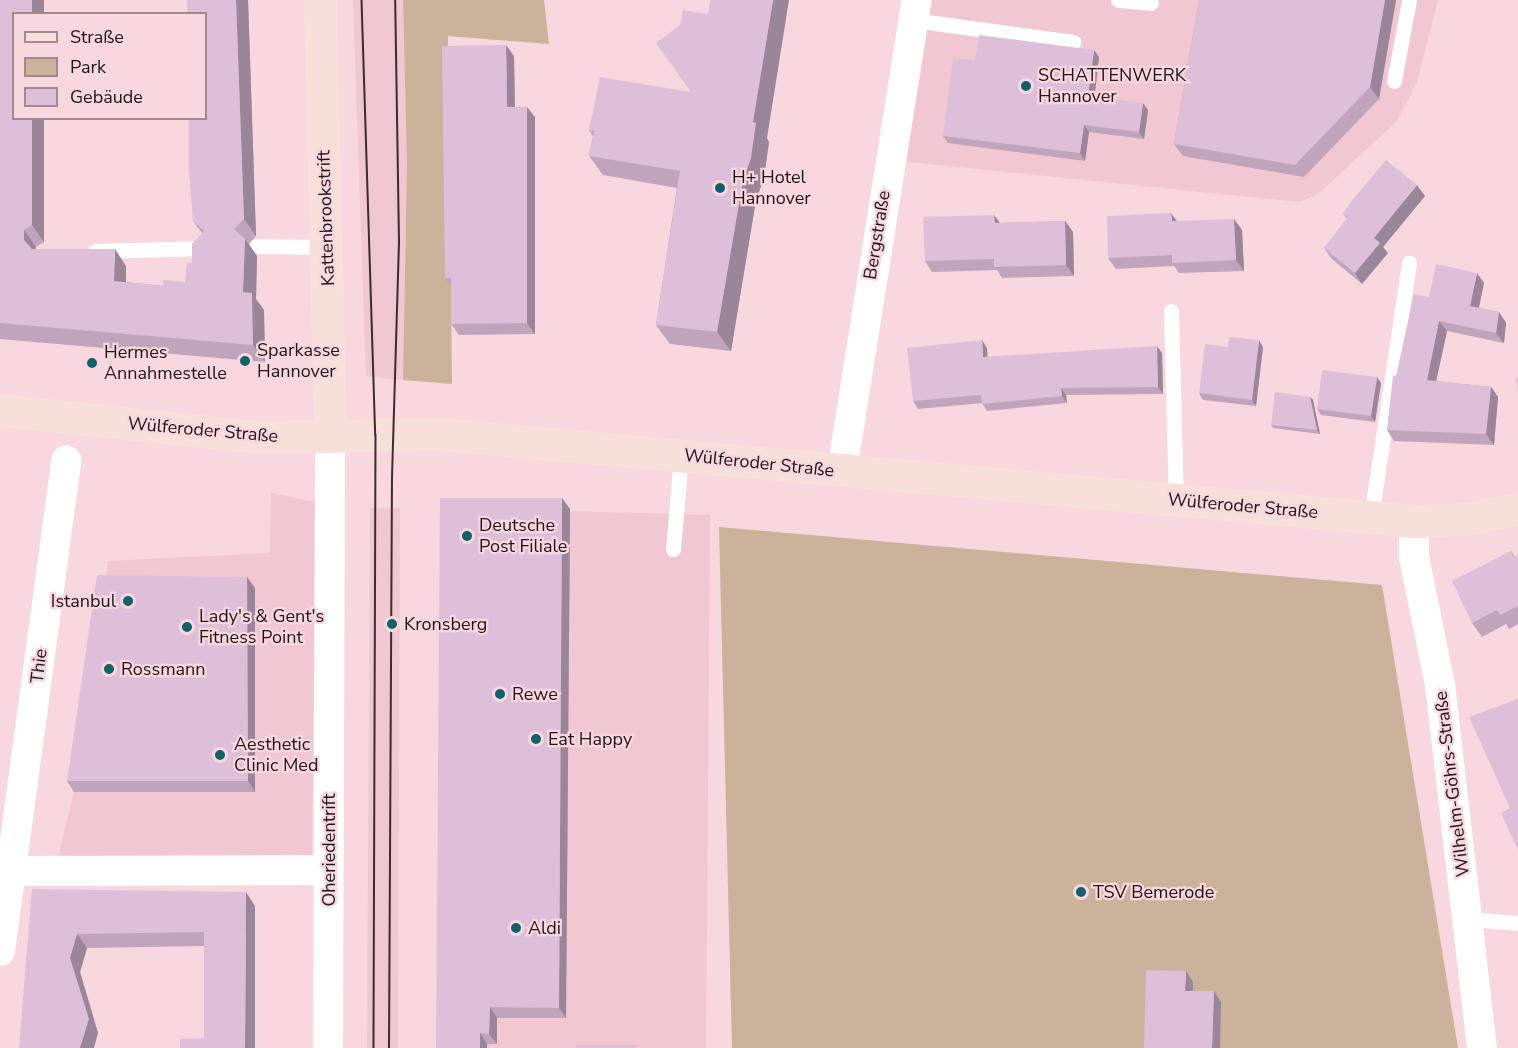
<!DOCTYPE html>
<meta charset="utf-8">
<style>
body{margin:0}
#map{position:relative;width:1518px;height:1048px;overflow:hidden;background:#f9d7df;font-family:"Nunito Sans",sans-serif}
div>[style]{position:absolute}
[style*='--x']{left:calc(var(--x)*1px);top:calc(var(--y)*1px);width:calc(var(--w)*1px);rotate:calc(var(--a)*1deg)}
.built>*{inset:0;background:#f1c7d1}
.green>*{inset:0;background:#cab29b}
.lane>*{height:15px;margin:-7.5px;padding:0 7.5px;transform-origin:7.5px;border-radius:7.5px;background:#fff}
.street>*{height:30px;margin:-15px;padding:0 15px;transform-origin:15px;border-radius:15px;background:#fff}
.secondary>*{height:33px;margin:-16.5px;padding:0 16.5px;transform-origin:16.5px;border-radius:16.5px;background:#f7dfda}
.tram>*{height:1.5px;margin:-0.75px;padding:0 0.75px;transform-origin:0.75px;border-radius:0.75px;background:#3b2d30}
.wall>*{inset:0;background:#bfa4bb}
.shaded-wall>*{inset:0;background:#9b8699}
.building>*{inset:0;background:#debfda}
.dots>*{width:16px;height:16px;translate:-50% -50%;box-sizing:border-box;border:3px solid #f9d7df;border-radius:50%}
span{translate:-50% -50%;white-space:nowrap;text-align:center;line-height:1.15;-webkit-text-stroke:4.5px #f9d7df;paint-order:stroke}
.poi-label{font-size:18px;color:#1f1416}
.left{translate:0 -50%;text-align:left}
.right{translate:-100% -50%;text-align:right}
.street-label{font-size:18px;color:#1f1416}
.legend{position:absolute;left:12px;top:12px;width:195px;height:108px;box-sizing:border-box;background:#f9d7df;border:2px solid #a2898f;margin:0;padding:8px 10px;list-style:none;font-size:18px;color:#1f1416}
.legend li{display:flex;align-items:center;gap:12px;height:30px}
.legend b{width:30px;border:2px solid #a2898f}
</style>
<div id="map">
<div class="built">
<i style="clip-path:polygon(353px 0,403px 0,407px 164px,403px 380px,366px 376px)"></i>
<i style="clip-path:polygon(917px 0,1438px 0,1417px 82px,1397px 121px,1319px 193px,1300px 202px,889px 160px)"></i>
<i style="clip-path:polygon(271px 493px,315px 502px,312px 858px,58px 857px,74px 792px,108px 561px,270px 553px)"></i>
<i style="clip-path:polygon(370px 508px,400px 508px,398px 1048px,367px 1048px)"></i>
<i style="clip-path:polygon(447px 508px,710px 515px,706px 1048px,443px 1048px)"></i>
</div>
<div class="green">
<i style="clip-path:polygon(403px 0,544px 0,549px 44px,448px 36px,452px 384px,403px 380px,407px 164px)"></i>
<i style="clip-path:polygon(719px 527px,1382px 585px,1458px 1048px,732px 1048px)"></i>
</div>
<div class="lane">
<i style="--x:1118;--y:0;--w:33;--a:5"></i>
<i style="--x:913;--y:20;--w:162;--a:7.8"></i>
<i style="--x:1394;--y:81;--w:82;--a:-79.5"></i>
<i style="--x:256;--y:246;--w:71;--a:0.8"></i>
<i style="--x:95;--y:251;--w:111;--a:-1.5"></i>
<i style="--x:1171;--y:311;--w:189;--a:88.5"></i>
<i style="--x:1371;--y:517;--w:257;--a:-81.5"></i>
<i style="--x:673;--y:549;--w:94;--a:-85.1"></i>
<i style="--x:1468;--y:919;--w:50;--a:4.6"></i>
</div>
<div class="street">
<i style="--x:842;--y:471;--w:477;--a:-81"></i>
<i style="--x:1414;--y:521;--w:36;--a:90"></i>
<i style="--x:1414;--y:557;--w:131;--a:78.5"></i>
<i style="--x:1440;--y:685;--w:365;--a:83.4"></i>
<i style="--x:13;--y:871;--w:315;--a:-0.2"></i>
<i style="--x:0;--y:951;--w:495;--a:-82.3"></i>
<i style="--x:328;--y:1048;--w:612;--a:-89.81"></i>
</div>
<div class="secondary">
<i style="--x:320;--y:0;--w:436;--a:88.7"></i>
<i style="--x:0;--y:410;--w:257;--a:6"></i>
<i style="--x:256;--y:437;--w:183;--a:-0.9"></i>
<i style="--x:439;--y:434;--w:979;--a:5.1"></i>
<i style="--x:1414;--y:521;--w:51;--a:-2.2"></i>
<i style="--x:1465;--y:519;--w:54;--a:-10.7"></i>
</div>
<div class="tram">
<i style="--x:362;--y:0;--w:435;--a:88.2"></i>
<i style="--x:376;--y:435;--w:613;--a:90.19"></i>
<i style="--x:389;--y:1048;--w:570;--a:-89.7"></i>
<i style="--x:392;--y:478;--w:235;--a:-88.3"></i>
<i style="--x:399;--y:243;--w:243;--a:-90.9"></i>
</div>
<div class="wall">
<i style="clip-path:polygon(0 0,44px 0,44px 14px,14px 118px,44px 118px,44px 242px,36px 247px,36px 249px,126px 266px,126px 282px,163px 286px,185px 282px,202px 233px,193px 221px,187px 0,248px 0,256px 236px,249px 244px,257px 256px,256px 299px,264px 310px,265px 362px,0 339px)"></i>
<i style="clip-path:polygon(1199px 0,1396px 0,1379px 99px,1304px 177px,1183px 156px,1174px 144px)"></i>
<i style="clip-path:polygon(680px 25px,769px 142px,764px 178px,756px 200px,731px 351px,670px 344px,656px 325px,677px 188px,603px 175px,589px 156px,593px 136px,589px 130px,691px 92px)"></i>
<i style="clip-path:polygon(514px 56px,515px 107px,535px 117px,535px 334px,459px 335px,451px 324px,451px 286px,445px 278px)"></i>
<i style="clip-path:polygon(1099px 57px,1094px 97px,1148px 110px,1144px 139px,1089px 132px,1085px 161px,948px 143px,943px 136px,975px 61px)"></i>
<i style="clip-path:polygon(1425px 196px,1383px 247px,1388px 253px,1362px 284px,1332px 259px,1324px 248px,1347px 219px,1343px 213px)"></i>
<i style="clip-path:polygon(994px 215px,1000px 223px,1065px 221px,1073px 232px,1074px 276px,1002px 278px,997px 270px,932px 272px,925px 261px)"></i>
<i style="clip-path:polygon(1234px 219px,1242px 230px,1244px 271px,1179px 273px,1174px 266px,1116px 269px,1108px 258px)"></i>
<i style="clip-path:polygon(1484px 283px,1479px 308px,1499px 312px,1506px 323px,1504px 343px,1447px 331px,1436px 381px,1491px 387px,1498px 397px,1494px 445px,1394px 441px,1387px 430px,1429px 297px)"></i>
<i style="clip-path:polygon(1228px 347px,1263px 347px,1256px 406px,1203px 400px,1199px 393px)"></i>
<i style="clip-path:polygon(987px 348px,987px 357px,1162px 353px,1163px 394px,1066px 395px,1067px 403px,987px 411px,982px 403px,918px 409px,913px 401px)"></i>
<i style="clip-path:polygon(1381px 383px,1375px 422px,1321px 415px,1317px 409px)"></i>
<i style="clip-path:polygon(1310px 397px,1313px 400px,1320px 434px,1273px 428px,1271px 425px)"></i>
<i style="clip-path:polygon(570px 509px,566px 1018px,497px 1018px,497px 1044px,487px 1044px,436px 1048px)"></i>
<i style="clip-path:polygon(1511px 551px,1515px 557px,1518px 555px,1518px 624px,1509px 629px,1506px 624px,1482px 637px,1472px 623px)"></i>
<i style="clip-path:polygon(255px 588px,255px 792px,74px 792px,67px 781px)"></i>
<i style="clip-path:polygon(32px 889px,255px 906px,204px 1038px,204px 946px,87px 948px,80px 972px,98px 1033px)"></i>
</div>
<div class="shaded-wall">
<i style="clip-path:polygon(32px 0,44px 0,44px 14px,32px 14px)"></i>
<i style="clip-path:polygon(236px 0,248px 0,256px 236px,244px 219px)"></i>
<i style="clip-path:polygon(773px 0,789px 0,767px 138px,769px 142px,764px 178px,756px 200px,731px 351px,717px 332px)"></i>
<i style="clip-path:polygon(1385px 0,1396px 0,1379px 99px,1370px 87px)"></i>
<i style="clip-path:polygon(506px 45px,514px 56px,515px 118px,507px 107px)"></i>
<i style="clip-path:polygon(1094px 50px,1099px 57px,1094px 103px,1088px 96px)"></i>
<i style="clip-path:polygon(1143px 103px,1148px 110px,1144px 139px,1139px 132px)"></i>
<i style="clip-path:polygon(527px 107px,535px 117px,535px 334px,527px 323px)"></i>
<i style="clip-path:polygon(32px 118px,44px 118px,44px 242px,32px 225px)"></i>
<i style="clip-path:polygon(1084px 125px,1089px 132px,1085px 161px,1080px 153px)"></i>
<i style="clip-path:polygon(1417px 185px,1425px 196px,1383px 247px,1388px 253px,1362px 284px,1355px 273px,1374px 238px)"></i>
<i style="clip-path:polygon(1171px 213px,1179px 224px,1172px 221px)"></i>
<i style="clip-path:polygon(994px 215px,1002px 226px,995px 223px)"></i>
<i style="clip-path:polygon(1234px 219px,1242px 230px,1244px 271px,1236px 260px)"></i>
<i style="clip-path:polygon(1065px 221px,1073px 232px,1074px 276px,1066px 265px)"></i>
<i style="clip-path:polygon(24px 230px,36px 247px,35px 257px,24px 240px)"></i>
<i style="clip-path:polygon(245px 239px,257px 256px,256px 299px,264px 310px,265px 362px,253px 345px,243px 292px)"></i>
<i style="clip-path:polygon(115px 249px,126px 266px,126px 298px,114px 281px)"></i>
<i style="clip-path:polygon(1477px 273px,1484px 283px,1477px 316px,1470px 306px)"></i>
<i style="clip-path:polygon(1499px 312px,1506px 323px,1504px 343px,1496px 333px)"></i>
<i style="clip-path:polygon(1439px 321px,1447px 331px,1434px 391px,1427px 380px)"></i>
<i style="clip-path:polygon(982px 340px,987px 348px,988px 364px,983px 357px)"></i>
<i style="clip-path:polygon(1259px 340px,1263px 347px,1256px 406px,1252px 400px)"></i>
<i style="clip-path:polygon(1157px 346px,1162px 353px,1163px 394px,1158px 387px)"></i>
<i style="clip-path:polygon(1377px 377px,1381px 383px,1375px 422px,1371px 416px)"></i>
<i style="clip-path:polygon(1491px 387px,1498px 397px,1494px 445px,1486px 434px)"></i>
<i style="clip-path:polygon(1061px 388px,1066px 395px,1067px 403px,1062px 396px)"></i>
<i style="clip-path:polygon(1310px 397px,1313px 400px,1320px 434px,1317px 430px)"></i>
<i style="clip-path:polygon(562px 498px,570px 509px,566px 1018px,559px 1008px)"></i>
<i style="clip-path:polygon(247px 577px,255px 588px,255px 792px,248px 781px)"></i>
<i style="clip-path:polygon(246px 892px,255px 906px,255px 1048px,245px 1048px)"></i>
<i style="clip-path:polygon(77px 934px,87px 948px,80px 972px,98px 1033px,94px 1048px,80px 1048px,70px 958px)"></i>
<i style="clip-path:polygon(1186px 971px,1193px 982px,1193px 1001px,1185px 991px)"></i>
<i style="clip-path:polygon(1214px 991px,1221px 1002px,1220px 1048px,1212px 1048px)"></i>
<i style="clip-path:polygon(490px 1007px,497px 1018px,497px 1044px,489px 1034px)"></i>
<i style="clip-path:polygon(480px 1033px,487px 1044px,487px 1048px,480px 1048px)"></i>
</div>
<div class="building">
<i style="clip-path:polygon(0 0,32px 0,32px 14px,14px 14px,14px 118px,32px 118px,32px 225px,24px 230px,24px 240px,32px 249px,115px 249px,114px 281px,163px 286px,163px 280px,185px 282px,187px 263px,192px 263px,192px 244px,204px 231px,193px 221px,189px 171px,189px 118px,206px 118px,206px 14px,187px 14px,187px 0,236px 0,244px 219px,234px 229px,245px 239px,243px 292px,252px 293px,253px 345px,0 323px)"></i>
<i style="clip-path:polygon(710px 0,773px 0,753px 122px,756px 123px,751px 158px,743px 181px,717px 332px,656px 325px,680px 171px,589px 156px,594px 131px,589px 130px,600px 77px,691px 92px,656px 43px,680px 25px,683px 10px,708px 14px)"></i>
<i style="clip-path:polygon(1199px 0,1385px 0,1370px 87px,1295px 165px,1174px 144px)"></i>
<i style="clip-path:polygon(979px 35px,1094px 50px,1088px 96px,1143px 103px,1139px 132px,1084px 125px,1080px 153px,943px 136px,953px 58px,975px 61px)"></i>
<i style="clip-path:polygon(506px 45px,507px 107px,527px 107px,527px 323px,451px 324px,451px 278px,445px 278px,442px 46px)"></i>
<i style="clip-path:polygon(1386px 160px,1417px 185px,1374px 238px,1380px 243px,1355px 273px,1324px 248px,1348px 217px,1343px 213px,1354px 198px)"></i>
<i style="clip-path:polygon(1171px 213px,1172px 221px,1234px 219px,1236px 260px,1172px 263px,1172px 255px,1108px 258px,1107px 216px)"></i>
<i style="clip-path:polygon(994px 215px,995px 223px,1065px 221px,1066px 265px,994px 267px,994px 259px,925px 261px,923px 217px)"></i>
<i style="clip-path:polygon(1436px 264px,1477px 273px,1470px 306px,1499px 312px,1496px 333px,1439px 321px,1427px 380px,1491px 387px,1486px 434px,1387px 430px,1393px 375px,1396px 376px,1414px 294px,1429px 297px)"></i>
<i style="clip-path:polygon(1229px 337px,1259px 340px,1252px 400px,1199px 393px,1205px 344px,1228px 347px)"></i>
<i style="clip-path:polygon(982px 340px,983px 357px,1157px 346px,1158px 387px,1061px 388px,1062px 396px,982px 404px,981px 395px,913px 401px,907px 348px)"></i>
<i style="clip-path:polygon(1322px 370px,1377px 377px,1371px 416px,1317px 409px)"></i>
<i style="clip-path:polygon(1518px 377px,1518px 391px,1516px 378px)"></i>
<i style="clip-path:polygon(1275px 392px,1310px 397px,1317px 430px,1271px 425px)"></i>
<i style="clip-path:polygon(440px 498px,562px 498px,559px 1008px,490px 1007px,489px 1034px,480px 1033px,480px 1048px,436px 1048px)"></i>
<i style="clip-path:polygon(1511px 551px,1514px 557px,1518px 555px,1518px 606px,1500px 615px,1497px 610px,1472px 623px,1452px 581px)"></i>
<i style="clip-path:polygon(97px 575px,247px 577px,248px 781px,67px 781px)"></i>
<i style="clip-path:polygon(1518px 699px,1518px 850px,1501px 813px,1510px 808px,1469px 717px)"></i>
<i style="clip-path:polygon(32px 889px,246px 892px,245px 1048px,180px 1048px,180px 1039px,204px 1038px,204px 932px,77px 934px,70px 958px,89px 1019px,80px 1048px,19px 1048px)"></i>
<i style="clip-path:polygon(1146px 970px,1186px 971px,1185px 991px,1214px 991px,1212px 1048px,1144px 1048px)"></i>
<i style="clip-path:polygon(576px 1045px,638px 1045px,638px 1048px,576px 1048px)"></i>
</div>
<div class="dots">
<i style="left:1026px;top:86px;background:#116168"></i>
<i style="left:720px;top:188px;background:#116168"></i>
<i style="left:245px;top:361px;background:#116168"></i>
<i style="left:92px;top:363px;background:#116168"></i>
<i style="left:467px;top:536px;background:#116168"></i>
<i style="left:128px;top:601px;background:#116168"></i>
<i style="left:392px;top:624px;background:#116168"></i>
<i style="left:187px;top:627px;background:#116168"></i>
<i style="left:109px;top:669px;background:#116168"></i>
<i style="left:500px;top:694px;background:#116168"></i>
<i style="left:536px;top:739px;background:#116168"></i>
<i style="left:220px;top:755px;background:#116168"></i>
<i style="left:1081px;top:892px;background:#116168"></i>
<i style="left:516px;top:928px;background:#116168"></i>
</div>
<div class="poi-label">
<span class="left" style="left:1038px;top:86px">SCHATTENWERK<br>Hannover</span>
<span class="left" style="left:732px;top:188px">H+ Hotel<br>Hannover</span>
<span class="left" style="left:257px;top:361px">Sparkasse<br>Hannover</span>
<span class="left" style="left:104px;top:363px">Hermes<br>Annahmestelle</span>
<span class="left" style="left:479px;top:536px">Deutsche<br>Post Filiale</span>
<span class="right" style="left:116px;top:601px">Istanbul</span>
<span class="left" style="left:199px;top:627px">Lady's &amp; Gent's<br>Fitness Point</span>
<span class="left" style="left:404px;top:624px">Kronsberg</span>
<span class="left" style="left:121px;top:669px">Rossmann</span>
<span class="left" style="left:512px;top:694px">Rewe</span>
<span class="left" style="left:548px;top:739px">Eat Happy</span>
<span class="left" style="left:234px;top:755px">Aesthetic<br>Clinic Med</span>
<span class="left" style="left:1093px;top:892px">TSV Bemerode</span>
<span class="left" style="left:528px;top:928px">Aldi</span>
</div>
<div class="street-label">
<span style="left:326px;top:218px;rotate:-92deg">Kattenbrookstrift</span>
<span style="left:877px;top:235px;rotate:-81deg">Bergstraße</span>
<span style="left:203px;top:430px;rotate:5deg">Wülferoder Straße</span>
<span style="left:759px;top:463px;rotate:6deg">Wülferoder Straße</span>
<span style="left:1243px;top:506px;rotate:5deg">Wülferoder Straße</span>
<span style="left:39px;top:666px;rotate:-83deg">Thie</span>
<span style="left:1452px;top:784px;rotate:-97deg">Wilhelm-Göhrs-Straße</span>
<span style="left:329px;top:850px;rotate:-90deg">Oheriedentrift</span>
</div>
<ul class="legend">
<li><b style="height:8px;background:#f7dfda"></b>Straße</li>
<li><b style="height:16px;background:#cab29b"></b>Park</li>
<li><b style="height:16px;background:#debfda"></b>Gebäude</li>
</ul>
</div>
